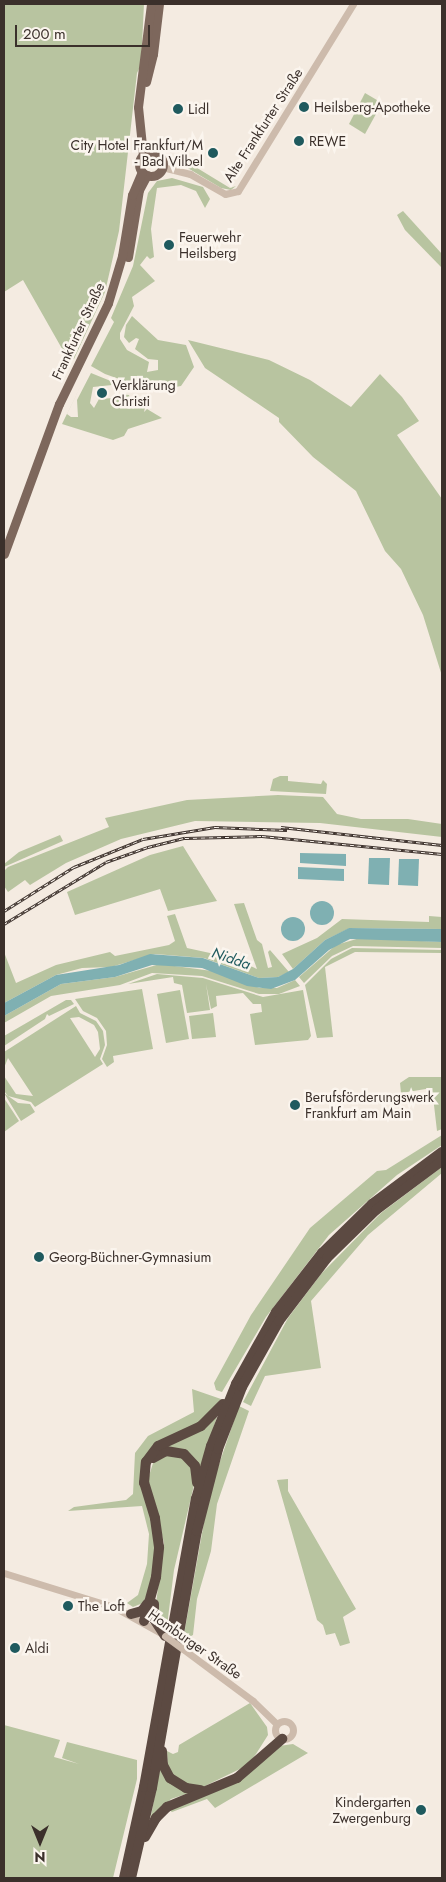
<!DOCTYPE html>
<meta charset="utf-8">
<style>
body{margin:0}
#map{position:relative;width:446px;height:1882px;overflow:hidden;background:#f4ebe1;font-family:Jost,sans-serif}
div>[style]{position:absolute}
[style*='--x']{left:calc(var(--x)*1px);top:calc(var(--y)*1px);width:calc(var(--w)*1px);rotate:calc(var(--a)*1deg)}
.green>*{inset:0;background:#b8c4a0}
.water>*{inset:0;background:#7fb0b2}
.round{border-radius:50%}
.minor>*{height:7px;margin:-3.5px;padding:0 3.5px;transform-origin:3.5px;border-radius:3.5px;background:#cdbbac}
.minor>.ring{margin:-3.5px;padding:0;box-sizing:content-box;background:none;border:7px solid #cdbbac;border-radius:50%}
.major>*{height:9px;margin:-4.5px;padding:0 4.5px;transform-origin:4.5px;border-radius:4.5px;background:#7d675c}
.major>.ring{margin:-4.5px;padding:0;box-sizing:content-box;background:none;border:9px solid #7d675c;border-radius:50%}
.highway>*{height:10px;margin:-5px;padding:0 5px;transform-origin:5px;border-radius:5px;background:#5c4a42}
.rail>*{height:3px;margin-top:-1.5px;transform-origin:0;background:repeating-linear-gradient(90deg,#fbf5ee 0 4px,#3b302b 0 8px);box-sizing:border-box;border-block:1px solid #3b302b}
.minor-bridge>*{height:7px;margin:-3.5px;padding:0 3.5px;transform-origin:3.5px;border-radius:3.5px;background:#cdbbac}
.dots>*{width:14px;height:14px;translate:-50% -50%;box-sizing:border-box;border:2px solid #fbf5ee;border-radius:50%}
span{translate:-50% -50%;white-space:nowrap;text-align:center;line-height:1.15;-webkit-text-stroke:5px #fbf5ee;paint-order:stroke}
.poi-label{font-size:14px;color:#3b302b}
.left{translate:0 -50%;text-align:left}
.right{translate:-100% -50%;text-align:right}
.street-label{font-size:14px;color:#3b302b}
.water-label{font-size:15px;color:#1f5a5e;font-style:italic}
.frame{position:absolute;inset:0;border:5px solid #3b302b;pointer-events:none}
.north{position:absolute;left:15px;top:1817px;width:50px;height:50px;-webkit-text-stroke:4px #fbf5ee;paint-order:stroke;rotate:180deg;font-size:14px;font-weight:700;line-height:20px;text-align:center;color:#3b302b}
.north::after{content:'';display:block;margin:auto;width:18px;height:22px;background:#3b302b;clip-path:polygon(50% 0,100% 100%,50% 72%,0 100%)}
.scale{position:absolute;left:15px;top:25px;width:135px;height:22px;box-sizing:border-box;border:2px solid #3b302b;border-top:0;padding-left:6px;font-size:15px;line-height:18px;white-space:nowrap;color:#3b302b;-webkit-text-stroke:4px #fbf5ee;paint-order:stroke}
</style>
<div id="map">
<div class="green">
<i style="clip-path:polygon(4px 4px,144px 4px,141px 65px,137px 73px,119px 231px,105px 292px,74px 359px,70px 357px,69px 361px,23px 280px,4px 292px)"></i>
<i style="clip-path:polygon(365px 93px,382px 103px,365px 134px,349px 124px)"></i>
<i style="clip-path:polygon(184px 160px,230px 188px,236px 186px,231px 190px,221px 188px,181px 164px)"></i>
<i style="clip-path:polygon(172px 178px,203px 187px,210px 199px,205px 208px,196px 191px,181px 185px,157px 188px,151px 229px,154px 257px,150px 259px,147px 256px,140px 265px,155px 281px,132px 297px,134px 306px,120px 333px,120px 339px,127px 350px,149px 362px,147px 372px,158px 370px,158px 360px,148px 359px,135px 349px,139px 339px,136px 338px,129px 343px,124px 337px,126px 325px,132px 316px,158px 340px,186px 345px,194px 367px,181px 386px,170px 388px,151px 382px,142px 387px,105px 374px,91px 366px,114px 322px,111px 318px,133px 266px,148px 193px,157px 181px)"></i>
<i style="clip-path:polygon(403px 211px,442px 254px,442px 268px,405px 230px,397px 215px)"></i>
<i style="clip-path:polygon(188px 340px,269px 360px,310px 380px,351px 407px,380px 374px,402px 397px,419px 421px,397px 435px,442px 499px,442px 676px,423px 615px,401px 569px,385px 551px,356px 491px,313px 457px,279px 422px,279px 418px,205px 368px)"></i>
<i style="clip-path:polygon(88px 371px,67px 414px,71px 417px,78px 417px,77px 400px,91px 373px,123px 386px,117px 389px,112px 385px,93px 387px,90px 403px,94px 408px,99px 399px,113px 398px,118px 394px,129px 395px,131px 403px,145px 408px,144px 412px,147px 409px,162px 418px,128px 429px,124px 436px,113px 440px,62px 424px)"></i>
<i style="clip-path:polygon(280px 776px,288px 776px,288px 781px,321px 784px,323px 780px,327px 784px,326px 794px,270px 791px,273px 779px)"></i>
<i style="clip-path:polygon(278px 795px,323px 797px,337px 814px,361px 819px,408px 819px,442px 824px,442px 837px,320px 823px,195px 821px,121px 839px,66px 863px,30px 885px,25px 880px,8px 892px,4px 886px,4px 871px,8px 867px,109px 827px,105px 818px,187px 800px)"></i>
<i style="clip-path:polygon(60px 835px,63px 841px,4px 867px,4px 864px,19px 852px)"></i>
<i style="clip-path:polygon(183px 846px,217px 901px,168px 911px,160px 889px,75px 915px,67px 892px,150px 855px)"></i>
<i style="clip-path:polygon(244px 903px,257px 940px,262px 944px,268px 968px,272px 967px,268px 952px,270px 950px,289px 972px,278px 977px,259px 978px,204px 958px,155px 954px,111px 967px,82px 968px,56px 975px,4px 1003px,4px 952px,16px 983px,56px 965px,110px 952px,115px 956px,169px 945px,175px 941px,167px 916px,175px 914px,187px 948px,233px 958px,257px 969px,234px 904px)"></i>
<i style="clip-path:polygon(429px 916px,442px 917px,442px 929px,350px 928px,325px 940px,293px 969px,282px 954px,317px 938px,342px 919px,429px 922px)"></i>
<i style="clip-path:polygon(360px 938px,442px 942px,442px 948px,353px 946px,332px 956px,304px 983px,299px 977px,336px 945px)"></i>
<i style="clip-path:polygon(352px 948px,442px 950px,442px 953px,355px 952px,325px 967px,333px 1037px,317px 1038px,305px 985px,331px 959px)"></i>
<i style="clip-path:polygon(160px 964px,212px 971px,260px 988px,277px 988px,295px 980px,300px 986px,279px 994px,259px 994px,202px 976px,152px 973px,120px 985px,51px 996px,4px 1023px,4px 1016px,61px 984px,115px 977px)"></i>
<i style="clip-path:polygon(157px 974px,203px 978px,263px 997px,303px 990px,311px 1036px,308px 1040px,255px 1045px,250px 1014px,262px 1012px,261px 1004px,253px 1004px,243px 993px,216px 996px,217px 1006px,211px 1009px,206px 984px,210px 1010px,187px 1013px,182px 985px,174px 983px,173px 977px,128px 984px)"></i>
<i style="clip-path:polygon(142px 989px,153px 1049px,113px 1056px,114px 1062px,107px 1067px,102px 1059px,107px 1045px,106px 1031px,97px 1018px,83px 1011px,75px 999px)"></i>
<i style="clip-path:polygon(180px 990px,189px 1039px,166px 1043px,157px 994px)"></i>
<i style="clip-path:polygon(66px 1000px,71px 1000px,74px 1004px,49px 1016px,47px 1014px,45px 1019px,4px 1046px,4px 1036px)"></i>
<i style="clip-path:polygon(evenodd,76px 1006px,80px 1013px,96px 1021px,103px 1031px,105px 1045px,100px 1059px,103px 1064px,35px 1107px,31px 1102px,8px 1096px,4px 1091px,4px 1076px,16px 1094px,33px 1096px,8px 1058px,4px 1068px,4px 1052px,76px 1006px,79px 1017px,94px 1025px,98px 1032px,100px 1049px,95px 1057px,70px 1018px,79px 1017px)"></i>
<i style="clip-path:polygon(213px 1013px,216px 1037px,192px 1039px,189px 1016px)"></i>
<i style="clip-path:polygon(409px 1077px,442px 1077px,442px 1129px,437px 1131px,432px 1088px,401px 1093px,400px 1083px)"></i>
<i style="clip-path:polygon(4px 1093px,18px 1103px,30px 1104px,35px 1112px,21px 1121px)"></i>
<i style="clip-path:polygon(4px 1098px,19px 1121px,4px 1132px)"></i>
<i style="clip-path:polygon(442px 1135px,442px 1145px,397px 1175px,329px 1235px,266px 1317px,222px 1392px,216px 1390px,214px 1383px,251px 1315px,310px 1228px,377px 1171px,386px 1170px)"></i>
<i style="clip-path:polygon(442px 1167px,442px 1173px,368px 1235px,311px 1301px,321px 1368px,265px 1376px,251px 1406px,243px 1402px,288px 1318px,321px 1274px,381px 1213px)"></i>
<i style="clip-path:polygon(192px 1389px,221px 1399px,203px 1420px,145px 1456px,155px 1553px,151px 1587px,143px 1603px,133px 1607px,127px 1603px,138px 1595px,147px 1564px,149px 1534px,142px 1506px,68px 1511px,74px 1507px,126px 1500px,133px 1494px,135px 1453px,148px 1436px,194px 1412px)"></i>
<i style="clip-path:polygon(239px 1406px,249px 1411px,217px 1504px,211px 1551px,197px 1599px,193px 1635px,183px 1640px,206px 1511px,215px 1476px)"></i>
<i style="clip-path:polygon(217px 1417px,200px 1468px,159px 1448px)"></i>
<i style="clip-path:polygon(171px 1453px,191px 1464px,194px 1485px,174px 1570px,167px 1626px,155px 1611px,164px 1543px,148px 1479px,154px 1460px)"></i>
<i style="clip-path:polygon(288px 1479px,288px 1491px,356px 1609px,343px 1617px,350px 1643px,340px 1646px,335px 1633px,326px 1635px,323px 1625px,317px 1620px,277px 1480px)"></i>
<i style="clip-path:polygon(250px 1703px,267px 1727px,268px 1735px,256px 1754px,246px 1766px,205px 1786px,195px 1787px,178px 1780px,168px 1768px,167px 1751px,173px 1754px,178px 1752px,179px 1745px)"></i>
<i style="clip-path:polygon(4px 1725px,60px 1740px,54px 1757px,79px 1764px,62px 1758px,67px 1742px,137px 1760px,137px 1779px,113px 1878px,4px 1878px)"></i>
<i style="clip-path:polygon(293px 1744px,308px 1753px,215px 1808px,207px 1799px,172px 1812px,169px 1810px,206px 1795px,279px 1746px)"></i>
<i style="clip-path:polygon(161px 1763px,192px 1792px,171px 1799px,150px 1821px)"></i>
</div>
<div class="water">
<i style="clip-path:polygon(300px 853px,346px 854px,346px 866px,300px 863px)"></i>
<i style="clip-path:polygon(369px 858px,390px 858px,389px 885px,368px 884px)"></i>
<i style="clip-path:polygon(399px 859px,419px 859px,418px 886px,398px 885px)"></i>
<i style="clip-path:polygon(298px 867px,344px 869px,344px 881px,298px 879px)"></i>
<i class="round" style="left:310px;top:901px;width:24px;height:24px"></i>
<i class="round" style="left:281px;top:917px;width:24px;height:24px"></i>
<i style="clip-path:polygon(349px 928px,442px 929px,442px 942px,350px 939px,329px 950px,295px 980px,271px 989px,247px 986px,202px 968px,152px 965px,115px 977px,61px 984px,4px 1016px,4px 1003px,56px 975px,119px 965px,150px 954px,203px 958px,259px 978px,278px 977px,293px 969px,325px 940px)"></i>
</div>
<div class="minor">
<i style="--x:162;--y:167;--w:29;--a:14"></i>
<i style="--x:190;--y:174;--w:40;--a:29.7"></i>
<i style="--x:225;--y:194;--w:13;--a:-13"></i>
<i style="--x:238;--y:191;--w:220;--a:-58.4"></i>
<i style="--x:4;--y:1573;--w:115;--a:17.2"></i>
<i style="--x:114;--y:1607;--w:54;--a:29"></i>
<i style="--x:183;--y:1649;--w:87;--a:36.6"></i>
<i style="--x:253;--y:1701;--w:33;--a:44"></i>
<i class="ring" style="left:275px;top:1721px;width:11px;height:11px"></i>
</div>
<div class="major">
<i style="--x:146;--y:82;--w:29;--a:-76"></i>
<i style="--x:153;--y:54;--w:50;--a:-83.2"></i>
<i class="ring" style="left:139px;top:152px;width:15px;height:15px"></i>
<i style="--x:143;--y:155;--w:48;--a:-95.9"></i>
<i style="--x:138;--y:107;--w:104;--a:-82.8"></i>
<i style="--x:128;--y:257;--w:68;--a:-80.7"></i>
<i style="--x:139;--y:190;--w:17;--a:-62"></i>
<i style="--x:4;--y:554;--w:160;--a:-69.9"></i>
<i style="--x:59;--y:404;--w:112;--a:-64.1"></i>
<i style="--x:108;--y:303;--w:49;--a:-73.4"></i>
<i style="--x:122;--y:256;--w:62;--a:-80.7"></i>
<i style="--x:132;--y:195;--w:25;--a:-67"></i>
</div>
<div class="highway">
<i style="--x:153;--y:1458;--w:15;--a:-28"></i>
<i style="--x:166;--y:1451;--w:18;--a:9"></i>
<i style="--x:184;--y:1454;--w:16;--a:47"></i>
<i style="--x:195;--y:1466;--w:17;--a:83"></i>
<i style="--x:154;--y:1604;--w:15;--a:90"></i>
<i style="--x:154;--y:1619;--w:20;--a:57"></i>
<i style="--x:131;--y:1614;--w:11;--a:-15"></i>
<i style="--x:142;--y:1611;--w:9;--a:-54"></i>
<i style="--x:144;--y:1621;--w:46;--a:-74.7"></i>
<i style="--x:156;--y:1577;--w:30;--a:-84"></i>
<i style="--x:159;--y:1547;--w:29;--a:-98"></i>
<i style="--x:155;--y:1518;--w:37;--a:-107"></i>
<i style="--x:144;--y:1483;--w:21;--a:-85"></i>
<i style="--x:146;--y:1462;--w:20;--a:-53"></i>
<i style="--x:158;--y:1446;--w:47;--a:-24.9"></i>
<i style="--x:201;--y:1426;--w:31;--a:-45"></i>
<i style="--x:162;--y:1751;--w:14;--a:86"></i>
<i style="--x:163;--y:1765;--w:15;--a:62"></i>
<i style="--x:170;--y:1778;--w:19;--a:32"></i>
<i style="--x:186;--y:1788;--w:15;--a:8"></i>
<i style="--x:145;--y:1837;--w:22;--a:-60"></i>
<i style="--x:156;--y:1818;--w:16;--a:-45"></i>
<i style="--x:167;--y:1807;--w:76;--a:-22.5"></i>
<i style="--x:237;--y:1778;--w:60;--a:-40.9"></i>
<i style="--x:124;--y:1878;--w:93;--a:-77.6"></i>
<i style="--x:144;--y:1787;--w:293;--a:-79.8"></i>
<i style="--x:196;--y:1499;--w:55;--a:-74.2"></i>
<i style="--x:211;--y:1446;--w:67;--a:-68"></i>
<i style="--x:236;--y:1384;--w:82;--a:-60.9"></i>
<i style="--x:276;--y:1312;--w:75;--a:-52.1"></i>
<i style="--x:322;--y:1253;--w:70;--a:-44.4"></i>
<i style="--x:372;--y:1204;--w:87;--a:-36.6"></i>
<i style="--x:131;--y:1878;--w:92;--a:-76.9"></i>
<i style="--x:152;--y:1788;--w:261;--a:-80.1"></i>
<i style="--x:197;--y:1531;--w:85;--a:-75.6"></i>
<i style="--x:218;--y:1449;--w:66;--a:-68.8"></i>
<i style="--x:242;--y:1387;--w:76;--a:-60.7"></i>
<i style="--x:279;--y:1321;--w:79;--a:-52.7"></i>
<i style="--x:327;--y:1258;--w:69;--a:-44.4"></i>
<i style="--x:376;--y:1210;--w:82;--a:-36.6"></i>
</div>
<div class="rail">
<i style="--x:281;--y:827;--w:162;--a:6.4"></i>
<i style="--x:4;--y:911;--w:83;--a:-32.2"></i>
<i style="--x:74;--y:867;--w:74;--a:-22.1"></i>
<i style="--x:143;--y:839;--w:73;--a:-9.5"></i>
<i style="--x:215;--y:827;--w:72;--a:2.4"></i>
<i style="--x:4;--y:924;--w:119;--a:-31.3"></i>
<i style="--x:106;--y:862;--w:45;--a:-19.7"></i>
<i style="--x:148;--y:847;--w:38;--a:-14"></i>
<i style="--x:185;--y:838;--w:77;--a:-1.5"></i>
<i style="--x:262;--y:836;--w:181;--a:5.7"></i>
</div>
<div class="minor-bridge">
<i style="--x:165;--y:1636;--w:22;--a:36"></i>
</div>
<div class="dots">
<i style="left:304px;top:107px;background:#1f5a5e"></i>
<i style="left:178px;top:109px;background:#1f5a5e"></i>
<i style="left:299px;top:141px;background:#1f5a5e"></i>
<i style="left:213px;top:153px;background:#1f5a5e"></i>
<i style="left:169px;top:245px;background:#1f5a5e"></i>
<i style="left:102px;top:393px;background:#1f5a5e"></i>
<i style="left:295px;top:1105px;background:#1f5a5e"></i>
<i style="left:39px;top:1257px;background:#1f5a5e"></i>
<i style="left:68px;top:1606px;background:#1f5a5e"></i>
<i style="left:15px;top:1648px;background:#1f5a5e"></i>
<i style="left:421px;top:1810px;background:#1f5a5e"></i>
</div>
<div class="poi-label">
<span class="left" style="left:314px;top:107px">Heilsberg-Apotheke</span>
<span class="left" style="left:188px;top:109px">Lidl</span>
<span class="left" style="left:309px;top:141px">REWE</span>
<span class="right" style="left:203px;top:153px">City Hotel Frankfurt/M<br>- Bad Vilbel</span>
<span class="left" style="left:179px;top:245px">Feuerwehr<br>Heilsberg</span>
<span class="left" style="left:112px;top:393px">Verklärung<br>Christi</span>
<span class="left" style="left:305px;top:1105px">Berufsförderungswerk<br>Frankfurt am Main</span>
<span class="left" style="left:49px;top:1257px">Georg-Büchner-Gymnasium</span>
<span class="left" style="left:78px;top:1606px">The Loft</span>
<span class="left" style="left:25px;top:1648px">Aldi</span>
<span class="right" style="left:411px;top:1810px">Kindergarten<br>Zwergenburg</span>
</div>
<div class="street-label">
<span style="left:263px;top:125px;rotate:-57deg">Alte Frankfurter Straße</span>
<span style="left:78px;top:331px;rotate:-65deg">Frankfurter Straße</span>
<span style="left:195px;top:1644px;rotate:35deg">Homburger Straße</span>
</div>
<div class="water-label">
<span style="left:231px;top:959px;rotate:19deg">Nidda</span>
</div>
<div class="frame"></div>
<div class="north">N</div>
<div class="scale">200 m</div>
</div>
